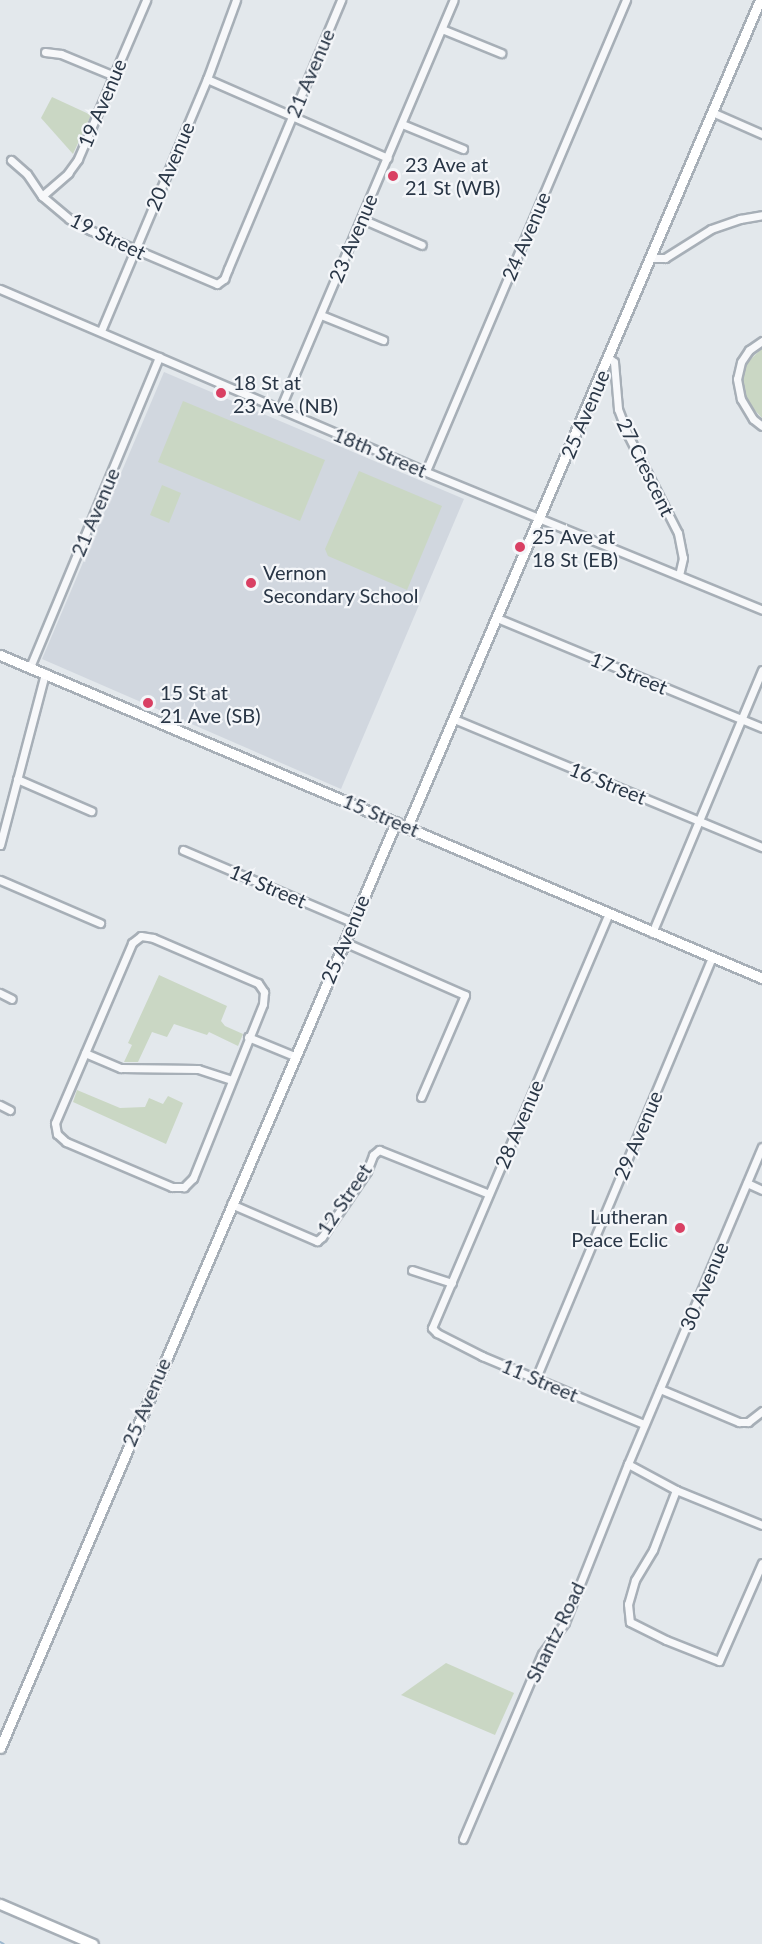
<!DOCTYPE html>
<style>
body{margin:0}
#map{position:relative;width:762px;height:1944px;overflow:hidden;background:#e3e8ec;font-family:Lato,sans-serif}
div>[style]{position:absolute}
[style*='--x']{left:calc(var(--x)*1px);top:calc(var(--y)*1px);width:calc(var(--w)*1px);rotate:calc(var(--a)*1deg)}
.built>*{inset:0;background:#d1d7df}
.green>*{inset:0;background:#cad7c4}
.stream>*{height:2px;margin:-1px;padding:0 1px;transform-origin:1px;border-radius:1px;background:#9cb8cf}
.roads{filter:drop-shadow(2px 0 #a7afb7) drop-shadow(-2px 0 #a7afb7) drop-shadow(0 2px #a7afb7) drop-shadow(0 -2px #a7afb7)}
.street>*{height:7px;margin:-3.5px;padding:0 3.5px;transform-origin:3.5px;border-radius:3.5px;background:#f7f8fa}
.secondary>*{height:9px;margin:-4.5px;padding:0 4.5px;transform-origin:4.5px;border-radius:4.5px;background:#fff}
.dots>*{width:16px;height:16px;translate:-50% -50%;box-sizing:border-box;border:3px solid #f4f6f9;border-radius:50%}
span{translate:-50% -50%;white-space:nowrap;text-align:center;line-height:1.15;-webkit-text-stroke:4.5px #f4f6f9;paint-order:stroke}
.street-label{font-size:20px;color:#293646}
.poi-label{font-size:20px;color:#293646}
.left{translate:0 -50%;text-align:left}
.right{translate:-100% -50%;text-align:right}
</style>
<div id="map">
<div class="built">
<i style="clip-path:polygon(164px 372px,464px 499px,341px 789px,42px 659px)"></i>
</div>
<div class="green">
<i style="clip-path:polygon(52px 97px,91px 115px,73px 154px,41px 118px)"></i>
<i style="clip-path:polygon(762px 348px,762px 418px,747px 402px,743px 390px,743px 376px,747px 363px)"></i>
<i style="clip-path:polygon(183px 401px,325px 460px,300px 521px,158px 462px)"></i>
<i style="clip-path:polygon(359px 471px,442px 506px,407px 590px,328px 556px,325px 549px)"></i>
<i style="clip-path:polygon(162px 485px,181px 493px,169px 523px,150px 515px)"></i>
<i style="clip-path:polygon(159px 975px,227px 1006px,221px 1021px,225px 1026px,243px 1034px,238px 1046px,209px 1032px,207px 1035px,174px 1024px,167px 1037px,152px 1032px,138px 1062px,124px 1062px,132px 1045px,128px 1043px)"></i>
<i style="clip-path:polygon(77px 1090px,120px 1108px,145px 1107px,149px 1098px,163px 1104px,168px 1096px,183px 1103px,166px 1144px,73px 1102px)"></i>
<i style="clip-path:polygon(446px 1663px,514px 1693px,495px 1735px,401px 1695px)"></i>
</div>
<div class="stream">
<i style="--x:0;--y:1942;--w:4;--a:27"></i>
</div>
<div class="roads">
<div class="street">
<i style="--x:442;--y:29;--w:64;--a:22.1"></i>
<i style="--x:45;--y:52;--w:16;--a:7"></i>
<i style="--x:61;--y:54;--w:57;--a:22.5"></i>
<i style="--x:207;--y:79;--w:197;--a:23.6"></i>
<i style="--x:712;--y:112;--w:55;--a:23.7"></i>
<i style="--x:402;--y:124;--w:66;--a:22.3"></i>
<i style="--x:11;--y:160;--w:21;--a:41"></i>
<i style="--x:27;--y:174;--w:27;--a:56"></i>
<i style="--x:42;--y:196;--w:35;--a:40"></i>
<i style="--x:69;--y:219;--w:24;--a:28"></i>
<i style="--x:90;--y:230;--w:138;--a:23"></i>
<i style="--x:217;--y:284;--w:9;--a:-36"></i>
<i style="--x:224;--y:279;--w:11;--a:-68"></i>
<i style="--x:228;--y:269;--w:292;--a:-67.2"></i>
<i style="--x:42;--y:196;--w:35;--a:-41"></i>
<i style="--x:68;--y:173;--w:17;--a:-54"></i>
<i style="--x:78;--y:159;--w:173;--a:-66.8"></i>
<i style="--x:362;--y:219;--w:65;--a:23.4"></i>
<i style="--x:652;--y:258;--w:13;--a:0"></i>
<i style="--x:665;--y:258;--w:54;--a:-32.2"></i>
<i style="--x:711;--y:229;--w:31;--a:-19"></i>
<i style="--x:740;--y:219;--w:22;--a:-10"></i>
<i style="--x:0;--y:289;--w:456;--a:23.2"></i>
<i style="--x:419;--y:469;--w:371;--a:22.3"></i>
<i style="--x:321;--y:315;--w:67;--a:22"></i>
<i style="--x:101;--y:331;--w:273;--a:-67.2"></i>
<i style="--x:207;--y:79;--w:84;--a:-69.8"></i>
<i style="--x:762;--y:341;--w:16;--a:145"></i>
<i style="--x:749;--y:350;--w:14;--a:124"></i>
<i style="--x:741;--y:362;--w:17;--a:103"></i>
<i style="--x:737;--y:379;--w:20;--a:79"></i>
<i style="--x:741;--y:399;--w:23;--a:59"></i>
<i style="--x:753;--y:419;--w:11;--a:38"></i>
<i style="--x:609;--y:358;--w:6;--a:39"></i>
<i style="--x:614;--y:362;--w:47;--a:85.1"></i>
<i style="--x:618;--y:409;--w:28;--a:69"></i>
<i style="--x:628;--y:435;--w:110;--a:63"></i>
<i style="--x:678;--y:533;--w:25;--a:79"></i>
<i style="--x:683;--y:558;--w:17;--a:103"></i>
<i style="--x:280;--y:409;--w:444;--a:-67"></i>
<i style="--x:426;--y:471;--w:512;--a:-66.99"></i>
<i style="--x:497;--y:618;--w:287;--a:22.5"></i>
<i style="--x:30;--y:667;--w:336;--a:-67.4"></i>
<i style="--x:454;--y:719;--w:334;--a:22.6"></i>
<i style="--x:17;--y:779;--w:81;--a:23.4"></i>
<i style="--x:0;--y:845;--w:178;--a:-75.3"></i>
<i style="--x:183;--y:850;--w:184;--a:23.1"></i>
<i style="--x:0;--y:880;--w:109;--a:23.3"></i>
<i style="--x:609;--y:913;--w:451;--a:113.1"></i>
<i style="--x:432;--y:1328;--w:7;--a:45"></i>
<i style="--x:437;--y:1333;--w:51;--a:27.1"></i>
<i style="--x:482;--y:1356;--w:176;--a:22.8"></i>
<i style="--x:652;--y:933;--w:285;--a:-67.3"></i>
<i style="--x:141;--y:936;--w:12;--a:9"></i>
<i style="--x:153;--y:938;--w:114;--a:23.2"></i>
<i style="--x:258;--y:983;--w:11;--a:56"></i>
<i style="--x:264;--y:992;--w:12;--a:95"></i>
<i style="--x:263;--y:1004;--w:188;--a:111.9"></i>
<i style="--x:193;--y:1178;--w:13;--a:135"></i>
<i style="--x:184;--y:1187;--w:12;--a:180"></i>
<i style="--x:172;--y:1187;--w:115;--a:-157"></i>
<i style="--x:66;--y:1142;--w:12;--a:-138"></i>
<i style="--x:57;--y:1134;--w:11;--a:-100"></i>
<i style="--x:55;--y:1123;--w:196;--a:-66.8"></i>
<i style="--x:132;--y:943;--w:11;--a:-38"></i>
<i style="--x:344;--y:942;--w:132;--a:23.7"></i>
<i style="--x:465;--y:995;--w:111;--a:113.3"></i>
<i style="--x:0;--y:993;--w:13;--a:27"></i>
<i style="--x:248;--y:1037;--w:50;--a:22.4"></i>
<i style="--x:85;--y:1053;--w:39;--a:23"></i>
<i style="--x:121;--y:1068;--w:77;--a:0.7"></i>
<i style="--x:198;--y:1069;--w:35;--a:18"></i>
<i style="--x:0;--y:1105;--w:11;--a:27"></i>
<i style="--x:747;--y:1183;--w:17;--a:25"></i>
<i style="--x:231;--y:1204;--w:94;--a:23.3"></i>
<i style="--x:317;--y:1241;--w:6;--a:-39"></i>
<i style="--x:322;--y:1237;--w:80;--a:-55.7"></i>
<i style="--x:367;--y:1171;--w:17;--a:-69"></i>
<i style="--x:373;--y:1155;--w:8;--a:-40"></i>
<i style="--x:379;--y:1150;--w:118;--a:21.8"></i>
<i style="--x:412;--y:1270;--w:42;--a:18"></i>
<i style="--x:536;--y:1378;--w:455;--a:-67.3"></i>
<i style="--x:660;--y:1389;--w:86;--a:22.7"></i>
<i style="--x:739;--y:1422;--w:9;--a:0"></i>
<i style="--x:748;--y:1422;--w:18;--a:-38"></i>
<i style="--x:628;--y:1464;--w:55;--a:28.4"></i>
<i style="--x:676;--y:1490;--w:93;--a:22.1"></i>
<i style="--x:676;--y:1490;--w:64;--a:111"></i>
<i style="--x:653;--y:1550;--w:35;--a:121"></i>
<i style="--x:635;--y:1580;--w:25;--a:106"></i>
<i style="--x:628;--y:1604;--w:18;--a:84"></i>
<i style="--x:630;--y:1622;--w:40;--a:26.6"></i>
<i style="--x:666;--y:1640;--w:57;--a:21.6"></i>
<i style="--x:719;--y:1661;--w:107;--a:-66.3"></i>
<i style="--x:463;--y:1839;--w:201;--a:-66.9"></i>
<i style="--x:542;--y:1654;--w:39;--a:-54"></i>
<i style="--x:565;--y:1622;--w:170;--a:-68.3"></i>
<i style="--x:628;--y:1464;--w:344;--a:-67.1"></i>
</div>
<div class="secondary">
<i style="--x:0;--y:655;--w:828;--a:22.97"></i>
<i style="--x:407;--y:827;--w:899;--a:-66.89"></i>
<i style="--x:0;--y:1748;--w:1007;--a:-66.85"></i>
<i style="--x:0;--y:1904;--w:101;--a:23.3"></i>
</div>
</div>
<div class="dots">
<i style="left:393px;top:176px;background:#d94063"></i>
<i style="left:221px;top:393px;background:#d94063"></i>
<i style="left:520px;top:547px;background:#d94063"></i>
<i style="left:251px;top:583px;background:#d94063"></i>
<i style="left:148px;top:703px;background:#d94063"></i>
<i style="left:680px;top:1228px;background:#d94063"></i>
</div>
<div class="street-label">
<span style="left:310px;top:73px;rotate:-67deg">21 Avenue</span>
<span style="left:102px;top:103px;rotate:-67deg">19 Avenue</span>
<span style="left:170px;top:166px;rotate:-67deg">20 Avenue</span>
<span style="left:108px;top:236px;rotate:26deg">19 Street</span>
<span style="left:526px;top:236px;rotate:-67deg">24 Avenue</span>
<span style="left:353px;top:238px;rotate:-67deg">23 Avenue</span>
<span style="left:585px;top:414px;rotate:-67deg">25 Avenue</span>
<span style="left:380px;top:452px;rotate:23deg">18th Street</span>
<span style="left:646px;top:467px;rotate:64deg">27 Crescent</span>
<span style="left:95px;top:512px;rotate:-67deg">21 Avenue</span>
<span style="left:629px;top:673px;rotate:22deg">17 Street</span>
<span style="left:608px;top:783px;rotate:22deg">16 Street</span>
<span style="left:381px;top:815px;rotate:23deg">15 Street</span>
<span style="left:268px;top:886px;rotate:23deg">14 Street</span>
<span style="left:345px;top:939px;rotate:-67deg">25 Avenue</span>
<span style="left:519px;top:1124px;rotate:-67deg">28 Avenue</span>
<span style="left:638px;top:1135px;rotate:-67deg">29 Avenue</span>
<span style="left:344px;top:1199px;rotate:-56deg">12 Street</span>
<span style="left:704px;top:1286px;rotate:-67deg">30 Avenue</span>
<span style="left:540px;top:1380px;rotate:23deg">11 Street</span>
<span style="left:146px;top:1402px;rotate:-67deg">25 Avenue</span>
<span style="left:555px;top:1632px;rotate:-64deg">Shantz Road</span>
</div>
<div class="poi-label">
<span class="left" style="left:405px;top:176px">23 Ave at<br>21 St (WB)</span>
<span class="left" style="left:233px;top:394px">18 St at<br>23 Ave (NB)</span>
<span class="left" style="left:532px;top:548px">25 Ave at<br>18 St (EB)</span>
<span class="left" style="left:263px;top:584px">Vernon<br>Secondary School</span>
<span class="left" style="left:160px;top:704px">15 St at<br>21 Ave (SB)</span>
<span class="right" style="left:668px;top:1228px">Lutheran<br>Peace Eclic</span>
</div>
</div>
